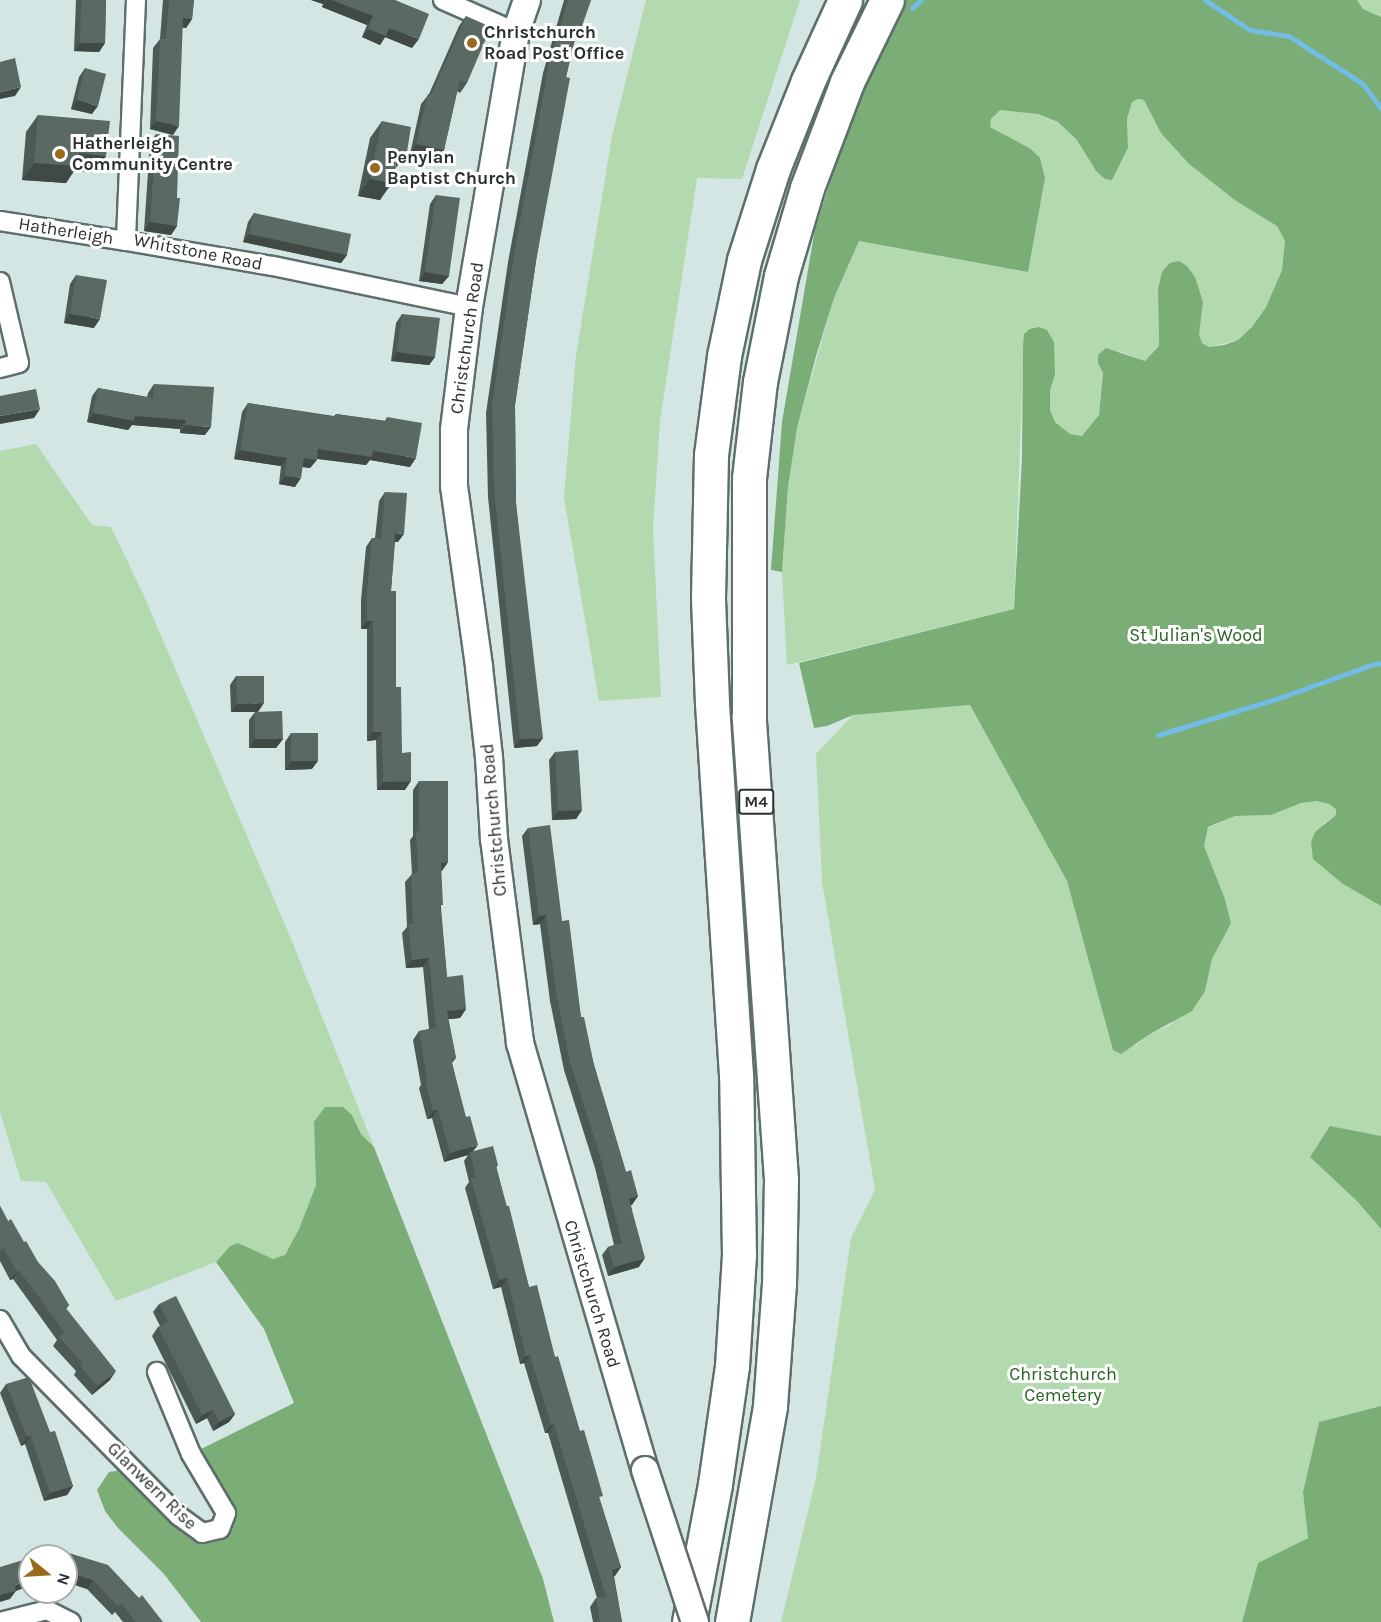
<!DOCTYPE html>
<style>
body{margin:0}
#map{position:relative;width:1381px;height:1622px;overflow:hidden;background:#d3e6e4;font-family:Karla,sans-serif}
div>[style]{position:absolute}
[style*='--x']{left:calc(var(--x)*1px);top:calc(var(--y)*1px);width:calc(var(--w)*1px);rotate:calc(var(--a)*1deg)}
.green>*{inset:0;background:#b2daae}
.forest>*{inset:0;background:#7bad76}
.stream>*{height:5px;margin:-2.5px;padding:0 2.5px;transform-origin:2.5px;border-radius:2.5px;background:#72bce5}
.roads{filter:drop-shadow(2px 0 #5d6e6c) drop-shadow(-2px 0 #5d6e6c) drop-shadow(0 2px #5d6e6c) drop-shadow(0 -2px #5d6e6c)}
.street>*{height:18px;margin:-9px;padding:0 9px;transform-origin:9px;border-radius:9px;background:#fff}
.secondary>*{height:26px;margin:-13px;padding:0 13px;transform-origin:13px;border-radius:13px;background:#fff}
.highway>*{height:33px;margin:-16.5px;padding:0 16.5px;transform-origin:16.5px;border-radius:16.5px;background:#fff}
.bridges{filter:drop-shadow(2px 0 #5d6e6c) drop-shadow(-2px 0 #5d6e6c) drop-shadow(0 2px #5d6e6c) drop-shadow(0 -2px #5d6e6c)}
.secondary-bridge>*{height:26px;margin:-13px;padding:0 13px;transform-origin:13px;border-radius:13px;background:#fff}
.wall>*{inset:0;background:#4d5a54}
.shaded-wall>*{inset:0;background:#3f4a45}
.building>*{inset:0;background:#5a6962}
.dots>*{width:16px;height:16px;translate:-50% -50%;box-sizing:border-box;border:3px solid #fff;border-radius:50%}
span{translate:-50% -50%;white-space:nowrap;text-align:center;line-height:1.15;-webkit-text-stroke:6px #fff;paint-order:stroke}
.shield-label span{padding:2px 4px;background:#fff;border:2px solid;border-radius:4px;-webkit-text-stroke-width:0}
.shield-label{font-size:16px;color:#2a3231;font-weight:700}
.poi-label{font-size:18px;color:#2a3231;font-weight:700}
.left{translate:0 -50%;text-align:left}
.street-label{font-size:18px;color:#2a3231}
.park-label{font-size:18px;color:#22651e}
.north{position:absolute;left:18px;top:1544px;width:60px;height:60px;box-sizing:border-box;background:#fff;border:2px solid #aaadad;border-radius:50%;rotate:108deg;font-size:16px;font-weight:700;line-height:24px;text-align:center;color:#2a3231}
.north::after{content:'';display:block;margin:auto;width:21px;height:27px;background:#9a691c;clip-path:polygon(50% 0,100% 100%,50% 72%,0 100%)}
</style>
<div id="map">
<div class="green">
<i style="clip-path:polygon(646px 0,800px 0,742px 179px,697px 178px,660px 421px,653px 528px,661px 697px,599px 701px,564px 498px,576px 355px,612px 136px)"></i>
<i style="clip-path:polygon(1357px 0,1381px 0,1381px 17px,1363px 9px)"></i>
<i style="clip-path:polygon(1138px 99px,1144px 100px,1162px 133px,1189px 164px,1236px 201px,1277px 226px,1285px 241px,1284px 255px,1282px 270px,1266px 307px,1252px 327px,1238px 340px,1209px 347px,1202px 343px,1199px 334px,1195px 277px,1187px 266px,1179px 261px,1158px 309px,1159px 346px,1145px 361px,1119px 351px,1098px 363px,1103px 373px,1099px 415px,1083px 436px,1070px 434px,1055px 422px,1050px 410px,1050px 391px,1055px 374px,1024px 334px,1014px 609px,787px 665px,782px 572px,788px 487px,797px 428px,834px 298px,859px 241px,1028px 272px,1045px 178px,1040px 159px,1023px 145px,989px 127px,991px 119px,999px 110px,1038px 114px,1059px 123px,1077px 140px,1096px 171px,1112px 180px,1128px 149px,1127px 119px,1132px 102px)"></i>
<i style="clip-path:polygon(36px 444px,92px 525px,111px 527px,144px 596px,289px 934px,374px 1147px,361px 1134px,352px 1115px,343px 1107px,325px 1107px,314px 1123px,316px 1185px,299px 1229px,285px 1255px,273px 1259px,238px 1243px,230px 1246px,216px 1262px,116px 1301px,46px 1182px,21px 1181px,0 1112px,0 451px)"></i>
<i style="clip-path:polygon(970px 705px,1067px 881px,1113px 1049px,1136px 1045px,1150px 1034px,1170px 1025px,1205px 991px,1212px 959px,1231px 922px,1225px 899px,1204px 846px,1208px 828px,1235px 816px,1271px 815px,1301px 803px,1316px 801px,1329px 804px,1336px 809px,1336px 815px,1323px 824px,1343px 884px,1381px 906px,1381px 1136px,1330px 1126px,1357px 1201px,1381px 1229px,1381px 1406px,1319px 1422px,1303px 1492px,1308px 1538px,1258px 1563px,1242px 1622px,781px 1622px,816px 1478px,851px 1238px,875px 1190px,822px 882px,816px 754px,853px 715px)"></i>
</div>
<div class="forest">
<i style="clip-path:polygon(905px 0,1357px 0,1363px 9px,1381px 17px,1381px 906px,1343px 884px,1313px 859px,1311px 842px,1315px 832px,1336px 815px,1336px 809px,1329px 804px,1316px 801px,1301px 803px,1271px 815px,1235px 816px,1208px 827px,1204px 846px,1225px 899px,1231px 923px,1212px 959px,1205px 991px,1192px 1011px,1150px 1034px,1121px 1054px,1113px 1050px,1067px 881px,970px 705px,853px 715px,827px 726px,814px 728px,799px 663px,1014px 609px,1022px 459px,1023px 345px,1024px 334px,1030px 329px,1039px 327px,1047px 330px,1054px 342px,1055px 374px,1050px 391px,1050px 410px,1055px 422px,1070px 434px,1082px 436px,1099px 415px,1103px 373px,1098px 363px,1098px 355px,1106px 348px,1145px 361px,1159px 346px,1158px 289px,1162px 272px,1170px 263px,1179px 261px,1187px 266px,1195px 277px,1203px 302px,1199px 334px,1202px 343px,1209px 347px,1224px 345px,1238px 340px,1252px 327px,1266px 307px,1282px 270px,1285px 241px,1277px 226px,1236px 201px,1189px 164px,1161px 133px,1144px 100px,1138px 99px,1132px 102px,1127px 119px,1128px 148px,1112px 180px,1105px 179px,1096px 171px,1077px 140px,1058px 122px,1038px 114px,1000px 110px,991px 119px,990px 127px,1031px 149px,1040px 158px,1045px 178px,1028px 272px,859px 241px,834px 298px,816px 356px,797px 428px,788px 487px,782px 572px,771px 570px,782px 422px,815px 229px,848px 126px,869px 74px)"></i>
<i style="clip-path:polygon(325px 1107px,343px 1107px,352px 1115px,361px 1134px,374px 1147px,543px 1579px,554px 1622px,201px 1622px,164px 1574px,118px 1528px,105px 1511px,97px 1490px,109px 1472px,133px 1468px,202px 1533px,226px 1513px,191px 1454px,294px 1403px,264px 1329px,216px 1262px,230px 1246px,238px 1243px,273px 1259px,285px 1255px,299px 1229px,316px 1185px,314px 1122px)"></i>
<i style="clip-path:polygon(1330px 1126px,1381px 1136px,1381px 1229px,1357px 1201px,1310px 1157px)"></i>
<i style="clip-path:polygon(1381px 1406px,1381px 1622px,1242px 1622px,1258px 1563px,1308px 1538px,1303px 1492px,1319px 1422px)"></i>
</div>
<div class="stream">
<i style="--x:1205;--y:0;--w:54;--a:33.7"></i>
<i style="--x:1250;--y:30;--w:39;--a:9"></i>
<i style="--x:1289;--y:36;--w:88;--a:33"></i>
<i style="--x:1363;--y:84;--w:31;--a:54"></i>
<i style="--x:912;--y:8;--w:12;--a:-42"></i>
<i style="--x:1158;--y:735;--w:127;--a:-17"></i>
<i style="--x:1279;--y:698;--w:104;--a:-19.7"></i>
<i style="--x:1377;--y:663;--w:4;--a:14"></i>
</div>
<div class="roads">
<div class="street">
<i style="--x:136;--y:0;--w:241;--a:92.4"></i>
<i style="--x:126;--y:241;--w:149;--a:9.7"></i>
<i style="--x:273;--y:266;--w:200;--a:11.8"></i>
<i style="--x:443;--y:0;--w:80;--a:23.7"></i>
<i style="--x:0;--y:221;--w:128;--a:9"></i>
<i style="--x:0;--y:282;--w:83;--a:76.8"></i>
<i style="--x:19;--y:363;--w:20;--a:165"></i>
<i style="--x:0;--y:1320;--w:42;--a:59.7"></i>
<i style="--x:21;--y:1356;--w:225;--a:45.4"></i>
<i style="--x:179;--y:1516;--w:29;--a:36"></i>
<i style="--x:202;--y:1533;--w:18;--a:-13"></i>
<i style="--x:220;--y:1529;--w:17;--a:-69"></i>
<i style="--x:226;--y:1513;--w:69;--a:-120.7"></i>
<i style="--x:191;--y:1454;--w:89;--a:-112.5"></i>
<i style="--x:0;--y:1622;--w:49;--a:-14.3"></i>
<i style="--x:47;--y:1610;--w:27;--a:27"></i>
</div>
<div class="secondary">
<i style="--x:527;--y:0;--w:34;--a:109"></i>
<i style="--x:516;--y:32;--w:279;--a:99.7"></i>
<i style="--x:469;--y:307;--w:124;--a:97"></i>
<i style="--x:454;--y:430;--w:56;--a:90"></i>
<i style="--x:454;--y:486;--w:183;--a:82.1"></i>
<i style="--x:479;--y:667;--w:91;--a:83.7"></i>
<i style="--x:489;--y:757;--w:82;--a:86.5"></i>
<i style="--x:494;--y:839;--w:206;--a:82.7"></i>
<i style="--x:520;--y:1043;--w:445;--a:73.7"></i>
</div>
<div class="highway">
<i style="--x:689;--y:1622;--w:140;--a:-79.3"></i>
<i style="--x:715;--y:1484;--w:119;--a:-81.8"></i>
<i style="--x:732;--y:1366;--w:110;--a:-86.4"></i>
<i style="--x:739;--y:1256;--w:181;--a:-90.9"></i>
<i style="--x:736;--y:1075;--w:373;--a:-93.7"></i>
<i style="--x:712;--y:703;--w:105;--a:-92.2"></i>
<i style="--x:708;--y:598;--w:143;--a:-88.8"></i>
<i style="--x:711;--y:455;--w:100;--a:-82.5"></i>
<i style="--x:724;--y:356;--w:98;--a:-78.2"></i>
<i style="--x:744;--y:260;--w:96;--a:-72.3"></i>
<i style="--x:773;--y:169;--w:95;--a:-68.3"></i>
<i style="--x:808;--y:81;--w:89;--a:-65.4"></i>
<i style="--x:732;--y:1622;--w:219;--a:-80"></i>
<i style="--x:770;--y:1406;--w:122;--a:-85.8"></i>
<i style="--x:779;--y:1284;--w:105;--a:-88.9"></i>
<i style="--x:781;--y:1179;--w:464;--a:-94"></i>
<i style="--x:749;--y:716;--w:238;--a:-90"></i>
<i style="--x:749;--y:478;--w:97;--a:-83.5"></i>
<i style="--x:760;--y:382;--w:108;--a:-78.8"></i>
<i style="--x:781;--y:276;--w:92;--a:-73.5"></i>
<i style="--x:807;--y:188;--w:113;--a:-69.3"></i>
<i style="--x:847;--y:82;--w:91;--a:-64"></i>
</div>
</div>
<div class="bridges">
<div class="secondary-bridge">
<i style="--x:645;--y:1470;--w:160;--a:71.8"></i>
</div>
</div>
<div class="wall">
<i style="clip-path:polygon(76px 0,106px 0,105px 43px,99px 52px,74px 51px)"></i>
<i style="clip-path:polygon(163px 0,194px 0,192px 19px,186px 28px,182px 27px,173px 135px,150px 129px,153px 48px,160px 39px)"></i>
<i style="clip-path:polygon(311px 0,395px 0,412px 48px,385px 37px,380px 45px,362px 37px,367px 25px,322px 7px,323px 4px)"></i>
<i style="clip-path:polygon(564px 0,591px 0,574px 43px,566px 77px,536px 261px,515px 405px,516px 503px,537px 746px,514px 748px,488px 497px,486px 413px,508px 262px,543px 73px)"></i>
<i style="clip-path:polygon(466px 16px,467px 83px,460px 93px,457px 91px,444px 150px,437px 159px,410px 154px,421px 104px,429px 94px,459px 26px)"></i>
<i style="clip-path:polygon(85px 68px,92px 114px,71px 109px,79px 77px)"></i>
<i style="clip-path:polygon(38px 115px,106px 156px,95px 173px,74px 171px,66px 183px,22px 180px,26px 132px)"></i>
<i style="clip-path:polygon(382px 121px,395px 169px,380px 200px,358px 196px,370px 138px)"></i>
<i style="clip-path:polygon(156px 134px,177px 226px,171px 235px,144px 231px,150px 143px)"></i>
<i style="clip-path:polygon(436px 195px,449px 276px,442px 284px,419px 281px,430px 204px)"></i>
<i style="clip-path:polygon(254px 213px,347px 255px,341px 263px,243px 242px,248px 222px)"></i>
<i style="clip-path:polygon(76px 275px,94px 328px,64px 323px,70px 284px)"></i>
<i style="clip-path:polygon(402px 314px,435px 357px,429px 365px,391px 361px,396px 323px)"></i>
<i style="clip-path:polygon(154px 384px,205px 435px,180px 433px,180px 429px,132px 425px,128px 430px,87px 422px,92px 396px,98px 388px,147px 397px,148px 393px)"></i>
<i style="clip-path:polygon(248px 403px,334px 416px,336px 414px,385px 421px,387px 417px,410px 467px,370px 460px,366px 465px,317px 459px,310px 468px,302px 467px,295px 487px,279px 484px,281px 466px,234px 459px,242px 412px)"></i>
<i style="clip-path:polygon(385px 492px,398px 542px,395px 542px,391px 591px,396px 687px,402px 753px,405px 790px,377px 790px,376px 740px,367px 741px,367px 629px,361px 629px,361px 600px,366px 547px,372px 538px,375px 538px,379px 501px)"></i>
<i style="clip-path:polygon(236px 676px,258px 712px,283px 739px,276px 748px,249px 748px,249px 720px,255px 712px,231px 712px,230px 685px)"></i>
<i style="clip-path:polygon(291px 733px,312px 769px,285px 770px,285px 742px)"></i>
<i style="clip-path:polygon(555px 752px,582px 810px,576px 819px,552px 820px,549px 760px)"></i>
<i style="clip-path:polygon(419px 781px,448px 862px,441px 871px,441px 908px,447px 977px,466px 1009px,460px 1018px,448px 1019px,456px 1058px,452px 1063px,473px 1151px,498px 1165px,496px 1167px,529px 1287px,555px 1357px,621px 1567px,614px 1576px,622px 1622px,593px 1622px,590px 1607px,596px 1598px,597px 1598px,548px 1433px,545px 1433px,524px 1363px,520px 1364px,501px 1287px,493px 1289px,465px 1188px,469px 1182px,464px 1161px,468px 1155px,444px 1162px,432px 1118px,427px 1119px,419px 1088px,421px 1085px,413px 1040px,419px 1031px,429px 1029px,423px 967px,406px 968px,402px 933px,407px 927px,405px 882px,412px 874px,410px 840px,413px 836px,413px 790px)"></i>
<i style="clip-path:polygon(528px 828px,562px 921px,581px 1017px,594px 1065px,626px 1172px,638px 1196px,631px 1205px,639px 1267px,608px 1276px,602px 1255px,608px 1247px,614px 1245px,595px 1168px,564px 1070px,550px 1001px,540px 924px,533px 925px,522px 836px)"></i>
<i style="clip-path:polygon(0 1206px,8px 1221px,69px 1305px,66px 1309px,110px 1380px,92px 1395px,74px 1375px,76px 1371px,53px 1346px,57px 1340px,13px 1279px,10px 1280px,0 1261px)"></i>
<i style="clip-path:polygon(159px 1304px,235px 1414px,229px 1422px,213px 1431px,207px 1418px,196px 1424px,152px 1336px,158px 1327px,160px 1326px,153px 1312px)"></i>
<i style="clip-path:polygon(6px 1384px,50px 1432px,73px 1486px,67px 1495px,44px 1501px,25px 1444px,21px 1446px,0 1393px)"></i>
<i style="clip-path:polygon(69px 1553px,163px 1622px,123px 1622px,115px 1612px,112px 1615px,87px 1589px,66px 1582px,66px 1557px)"></i>
</div>
<div class="shaded-wall">
<i style="clip-path:polygon(311px 0,326px 0,323px 4px)"></i>
<i style="clip-path:polygon(327px 0,332px 0,373px 16px,367px 25px,322px 7px)"></i>
<i style="clip-path:polygon(183px 18px,192px 19px,186px 28px,177px 27px)"></i>
<i style="clip-path:polygon(389px 28px,419px 39px,412px 48px,385px 37px,380px 45px,362px 37px,368px 29px)"></i>
<i style="clip-path:polygon(80px 43px,105px 43px,99px 52px,74px 51px)"></i>
<i style="clip-path:polygon(21px 87px,15px 96px,0 99px,0 92px)"></i>
<i style="clip-path:polygon(77px 100px,98px 106px,92px 114px,71px 109px)"></i>
<i style="clip-path:polygon(156px 121px,179px 126px,173px 135px,150px 129px)"></i>
<i style="clip-path:polygon(416px 144px,444px 150px,437px 159px,410px 154px)"></i>
<i style="clip-path:polygon(398px 151px,407px 152px,395px 169px)"></i>
<i style="clip-path:polygon(79px 153px,106px 156px,95px 173px,74px 171px,66px 183px,22px 180px,34px 163px)"></i>
<i style="clip-path:polygon(370px 179px,392px 183px,380px 200px,358px 196px)"></i>
<i style="clip-path:polygon(150px 222px,177px 226px,171px 235px,144px 231px)"></i>
<i style="clip-path:polygon(249px 234px,347px 255px,341px 263px,243px 242px)"></i>
<i style="clip-path:polygon(425px 272px,449px 276px,442px 284px,419px 281px)"></i>
<i style="clip-path:polygon(70px 314px,100px 319px,94px 328px,64px 323px)"></i>
<i style="clip-path:polygon(397px 352px,435px 357px,429px 365px,391px 361px)"></i>
<i style="clip-path:polygon(40px 409px,34px 418px,0 424px,0 416px)"></i>
<i style="clip-path:polygon(93px 413px,135px 416px,186px 420px,180px 429px,132px 425px,128px 430px,87px 422px)"></i>
<i style="clip-path:polygon(186px 425px,211px 427px,205px 435px,180px 433px)"></i>
<i style="clip-path:polygon(318px 449px,373px 451px,416px 458px,410px 467px,370px 460px,366px 465px,312px 458px)"></i>
<i style="clip-path:polygon(240px 450px,287px 458px,281px 466px,234px 459px)"></i>
<i style="clip-path:polygon(304px 458px,317px 460px,310px 468px,298px 466px)"></i>
<i style="clip-path:polygon(285px 476px,301px 478px,295px 487px,279px 484px)"></i>
<i style="clip-path:polygon(395px 533px,404px 534px,398px 542px,389px 542px)"></i>
<i style="clip-path:polygon(367px 621px,373px 621px,367px 629px,361px 629px)"></i>
<i style="clip-path:polygon(264px 703px,258px 712px,231px 712px,237px 704px)"></i>
<i style="clip-path:polygon(373px 732px,382px 732px,376px 740px,367px 741px)"></i>
<i style="clip-path:polygon(543px 738px,537px 746px,514px 748px,520px 739px)"></i>
<i style="clip-path:polygon(255px 739px,283px 739px,276px 748px,249px 748px)"></i>
<i style="clip-path:polygon(291px 761px,318px 761px,312px 769px,285px 770px)"></i>
<i style="clip-path:polygon(411px 781px,405px 790px,377px 790px,383px 782px)"></i>
<i style="clip-path:polygon(582px 810px,576px 819px,552px 820px,558px 811px)"></i>
<i style="clip-path:polygon(448px 862px,442px 871px,435px 871px,441px 863px)"></i>
<i style="clip-path:polygon(546px 915px,540px 924px,533px 925px,539px 916px)"></i>
<i style="clip-path:polygon(429px 958px,423px 967px,406px 968px,412px 960px)"></i>
<i style="clip-path:polygon(466px 1009px,460px 1018px,441px 1020px,447px 1011px)"></i>
<i style="clip-path:polygon(438px 1109px,432px 1118px,427px 1119px,433px 1111px)"></i>
<i style="clip-path:polygon(478px 1145px,471px 1154px,470px 1152px,468px 1155px,444px 1162px,450px 1153px)"></i>
<i style="clip-path:polygon(638px 1196px,632px 1205px,623px 1207px,629px 1199px)"></i>
<i style="clip-path:polygon(645px 1258px,639px 1267px,608px 1276px,614px 1267px)"></i>
<i style="clip-path:polygon(19px 1270px,13px 1279px,10px 1280px,17px 1272px)"></i>
<i style="clip-path:polygon(507px 1278px,501px 1287px,493px 1289px,499px 1280px)"></i>
<i style="clip-path:polygon(530px 1355px,524px 1363px,520px 1364px,526px 1356px)"></i>
<i style="clip-path:polygon(116px 1371px,110px 1380px,92px 1395px,98px 1386px)"></i>
<i style="clip-path:polygon(213px 1410px,207px 1418px,196px 1424px,202px 1415px)"></i>
<i style="clip-path:polygon(235px 1414px,229px 1422px,213px 1431px,219px 1422px)"></i>
<i style="clip-path:polygon(554px 1424px,548px 1433px,545px 1433px,551px 1425px)"></i>
<i style="clip-path:polygon(31px 1436px,25px 1444px,21px 1446px,27px 1437px)"></i>
<i style="clip-path:polygon(73px 1486px,67px 1495px,44px 1501px,50px 1493px)"></i>
<i style="clip-path:polygon(621px 1567px,615px 1576px,606px 1579px,612px 1570px)"></i>
<i style="clip-path:polygon(66px 1572px,93px 1580px,87px 1589px,66px 1582px)"></i>
<i style="clip-path:polygon(30px 1580px,30px 1586px,16px 1591px,10px 1599px,0 1602px,0 1595px,15px 1585px)"></i>
</div>
<div class="building">
<i style="clip-path:polygon(81px 0,106px 0,105px 43px,80px 43px)"></i>
<i style="clip-path:polygon(169px 0,194px 0,192px 19px,183px 18px,179px 126px,156px 121px,160px 39px,166px 39px)"></i>
<i style="clip-path:polygon(332px 0,395px 0,429px 14px,419px 39px,389px 28px,386px 36px,368px 29px,373px 16px)"></i>
<i style="clip-path:polygon(568px 0,591px 0,579px 35px,576px 34px,566px 77px,570px 78px,536px 261px,515px 405px,516px 503px,543px 738px,520px 739px,494px 489px,492px 405px,514px 254px,549px 64px)"></i>
<i style="clip-path:polygon(466px 16px,491px 27px,467px 83px,460px 80px,444px 150px,416px 144px,428px 94px,431px 95px)"></i>
<i style="clip-path:polygon(15px 58px,21px 87px,0 92px,0 62px)"></i>
<i style="clip-path:polygon(85px 68px,106px 74px,98px 106px,77px 100px)"></i>
<i style="clip-path:polygon(38px 115px,110px 121px,106px 156px,79px 153px,77px 166px,34px 163px)"></i>
<i style="clip-path:polygon(382px 121px,411px 127px,407px 152px,398px 151px,392px 183px,370px 179px)"></i>
<i style="clip-path:polygon(156px 134px,179px 136px,177px 198px,180px 198px,177px 226px,150px 222px)"></i>
<i style="clip-path:polygon(436px 195px,460px 198px,449px 276px,425px 272px)"></i>
<i style="clip-path:polygon(254px 213px,351px 234px,347px 255px,249px 234px)"></i>
<i style="clip-path:polygon(76px 275px,107px 280px,100px 319px,70px 314px)"></i>
<i style="clip-path:polygon(402px 314px,440px 318px,435px 357px,397px 352px)"></i>
<i style="clip-path:polygon(154px 384px,214px 387px,211px 427px,186px 425px,186px 420px,135px 416px,134px 421px,93px 413px,98px 388px,153px 398px)"></i>
<i style="clip-path:polygon(36px 389px,40px 409px,0 416px,0 396px)"></i>
<i style="clip-path:polygon(248px 403px,336px 417px,336px 414px,387px 421px,387px 417px,422px 423px,416px 458px,373px 451px,372px 457px,318px 449px,317px 460px,304px 458px,301px 478px,285px 476px,287px 458px,240px 450px)"></i>
<i style="clip-path:polygon(385px 492px,407px 493px,404px 534px,395px 533px,391px 591px,396px 591px,396px 687px,401px 687px,402px 753px,411px 752px,411px 781px,383px 782px,382px 732px,373px 732px,373px 621px,367px 621px,367px 591px,372px 538px,381px 539px)"></i>
<i style="clip-path:polygon(236px 676px,264px 676px,264px 703px,237px 704px)"></i>
<i style="clip-path:polygon(282px 711px,283px 739px,255px 739px,255px 712px)"></i>
<i style="clip-path:polygon(291px 733px,318px 733px,318px 761px,291px 761px)"></i>
<i style="clip-path:polygon(578px 750px,582px 810px,558px 811px,555px 752px)"></i>
<i style="clip-path:polygon(419px 781px,448px 781px,448px 862px,441px 863px,443px 905px,440px 905px,447px 977px,463px 975px,466px 1009px,447px 1011px,456px 1058px,451px 1059px,466px 1117px,470px 1116px,478px 1145px,450px 1153px,438px 1109px,433px 1111px,425px 1079px,427px 1078px,419px 1031px,436px 1028px,429px 958px,412px 960px,408px 924px,413px 924px,411px 874px,418px 873px,416px 831px,419px 831px)"></i>
<i style="clip-path:polygon(550px 825px,562px 921px,569px 920px,581px 1017px,584px 1017px,594px 1065px,626px 1172px,631px 1170px,638px 1196px,629px 1199px,645px 1258px,614px 1267px,608px 1247px,622px 1243px,601px 1159px,570px 1062px,556px 992px,546px 915px,539px 916px,528px 828px)"></i>
<i style="clip-path:polygon(493px 1146px,498px 1165px,496px 1165px,506px 1206px,509px 1206px,529px 1287px,537px 1285px,555px 1357px,558px 1356px,580px 1431px,584px 1430px,595px 1468px,603px 1496px,599px 1497px,621px 1567px,612px 1570px,622px 1622px,600px 1622px,596px 1598px,606px 1597px,554px 1424px,551px 1425px,530px 1355px,526px 1356px,507px 1278px,499px 1280px,471px 1179px,476px 1178px,470px 1152px)"></i>
<i style="clip-path:polygon(0 1206px,8px 1221px,11px 1219px,24px 1242px,26px 1241px,38px 1262px,55px 1281px,69px 1305px,65px 1307px,116px 1371px,98px 1386px,80px 1366px,83px 1363px,59px 1337px,65px 1333px,19px 1270px,17px 1272px,4px 1248px,1px 1250px,0 1248px)"></i>
<i style="clip-path:polygon(176px 1296px,235px 1414px,219px 1422px,213px 1410px,202px 1415px,158px 1327px,168px 1322px,159px 1304px)"></i>
<i style="clip-path:polygon(29px 1377px,50px 1432px,55px 1431px,73px 1486px,50px 1493px,31px 1436px,27px 1437px,6px 1384px)"></i>
<i style="clip-path:polygon(69px 1553px,108px 1565px,139px 1598px,142px 1595px,163px 1622px,136px 1622px,121px 1603px,118px 1606px,93px 1580px,66px 1572px,66px 1562px)"></i>
<i style="clip-path:polygon(30px 1558px,30px 1580px,15px 1585px,16px 1591px,0 1595px,0 1567px)"></i>
</div>
<div class="dots">
<i style="left:472px;top:43px;background:#9a691c"></i>
<i style="left:60px;top:154px;background:#9a691c"></i>
<i style="left:375px;top:168px;background:#9a691c"></i>
</div>
<div class="shield-label">
<span style="left:756px;top:802px">M4</span>
</div>
<div class="poi-label">
<span class="left" style="left:484px;top:43px">Christchurch<br>Road Post Office</span>
<span class="left" style="left:72px;top:154px">Hatherleigh<br>Community Centre</span>
<span class="left" style="left:387px;top:168px">Penylan<br>Baptist Church</span>
</div>
<div class="street-label">
<span style="left:66px;top:231px;rotate:9deg">Hatherleigh</span>
<span style="left:198px;top:252px;rotate:11deg">Whitstone Road</span>
<span style="left:467px;top:338px;rotate:-82deg">Christchurch Road</span>
<span style="left:494px;top:820px;rotate:-95deg">Christchurch Road</span>
<span style="left:592px;top:1294px;rotate:73deg">Christchurch Road</span>
<span style="left:152px;top:1486px;rotate:44deg">Glanwern Rise</span>
</div>
<div class="park-label">
<span style="left:1196px;top:635px">St Julian's Wood</span>
<span style="left:1063px;top:1385px">Christchurch<br>Cemetery</span>
</div>
<div class="north">N</div>
</div>
